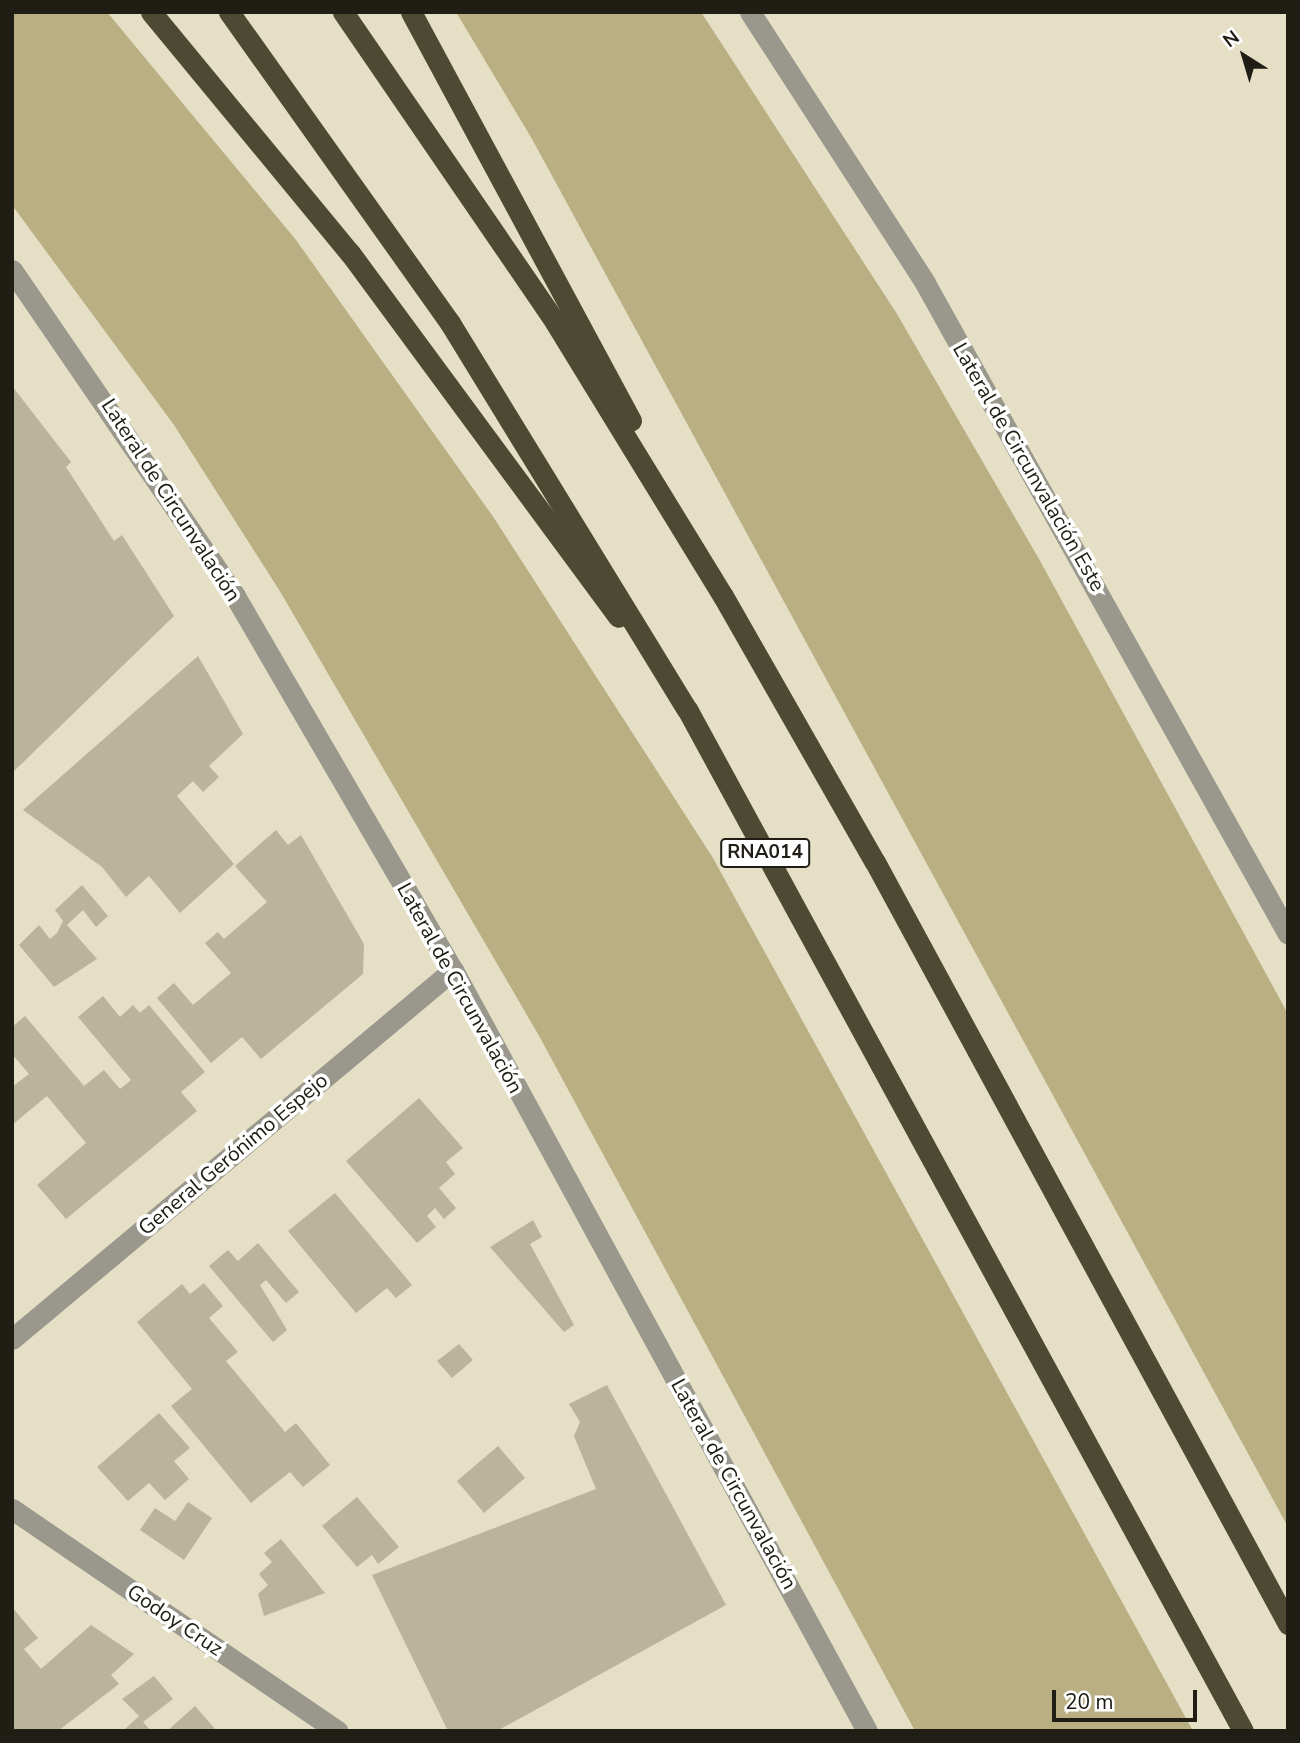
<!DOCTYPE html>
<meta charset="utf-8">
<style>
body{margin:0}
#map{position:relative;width:1300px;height:1743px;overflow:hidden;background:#e5dfc6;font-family:"Nunito Sans",sans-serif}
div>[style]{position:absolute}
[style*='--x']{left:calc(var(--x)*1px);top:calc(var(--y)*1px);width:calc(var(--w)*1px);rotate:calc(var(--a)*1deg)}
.green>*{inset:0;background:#baae83}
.building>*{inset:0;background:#bab49b}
.minor>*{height:21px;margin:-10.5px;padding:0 10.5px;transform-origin:10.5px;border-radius:10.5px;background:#9a988d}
.highway>*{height:21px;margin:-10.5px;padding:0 10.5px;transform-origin:10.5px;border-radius:10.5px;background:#4e4933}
span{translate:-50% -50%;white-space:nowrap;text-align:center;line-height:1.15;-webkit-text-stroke:7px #fff;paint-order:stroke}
.shield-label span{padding:2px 5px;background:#fff;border:2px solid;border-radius:5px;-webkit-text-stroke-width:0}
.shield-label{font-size:19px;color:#1f1d14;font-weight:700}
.street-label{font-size:21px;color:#1f1d14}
.frame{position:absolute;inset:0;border:14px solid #1f1d14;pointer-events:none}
.north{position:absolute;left:1209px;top:21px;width:70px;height:70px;-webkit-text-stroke:5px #fff;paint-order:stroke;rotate:323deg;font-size:19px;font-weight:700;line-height:28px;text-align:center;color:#1f1d14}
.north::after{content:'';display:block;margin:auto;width:24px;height:32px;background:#1f1d14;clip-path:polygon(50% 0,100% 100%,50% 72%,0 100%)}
.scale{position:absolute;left:1052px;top:1690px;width:145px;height:32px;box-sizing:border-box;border:4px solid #1f1d14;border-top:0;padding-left:9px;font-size:21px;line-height:24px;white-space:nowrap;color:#1f1d14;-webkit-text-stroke:5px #fff;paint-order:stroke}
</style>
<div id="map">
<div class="green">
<i style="clip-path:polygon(12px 12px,107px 12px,296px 240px,494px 518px,713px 858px,1193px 1731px,915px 1731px,538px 1034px,281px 593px,174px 425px,12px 205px)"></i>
<i style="clip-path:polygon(456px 12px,701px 12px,897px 314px,1039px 559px,1288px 1014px,1288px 1527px,532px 139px)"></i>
</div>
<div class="building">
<i style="clip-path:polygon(12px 386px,71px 462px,66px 467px,114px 541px,122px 535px,174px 616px,12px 773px)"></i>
<i style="clip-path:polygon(198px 656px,243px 734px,209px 766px,219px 777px,203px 792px,193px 781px,177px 796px,234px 864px,180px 913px,149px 876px,126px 897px,102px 867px,23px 810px)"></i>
<i style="clip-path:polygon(276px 830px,288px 845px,301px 835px,364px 944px,363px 974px,261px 1059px,242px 1037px,211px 1063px,157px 998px,174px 983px,193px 1005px,231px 973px,205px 943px,218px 932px,224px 939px,267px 902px,235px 866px)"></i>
<i style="clip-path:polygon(82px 885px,108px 916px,96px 927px,83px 910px,67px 925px,97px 959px,54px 987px,19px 945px,39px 925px,50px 939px,57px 933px,63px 921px,55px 910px)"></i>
<i style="clip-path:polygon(103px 996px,120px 1017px,133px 1005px,140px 1013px,149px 1005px,205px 1072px,181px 1092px,197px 1111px,66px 1219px,37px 1185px,86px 1143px,47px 1096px,12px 1125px,12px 1087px,29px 1074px,12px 1054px,12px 1027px,25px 1016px,84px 1086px,104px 1070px,120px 1089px,131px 1080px,78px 1017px)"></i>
<i style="clip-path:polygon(419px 1098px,463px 1148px,446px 1162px,455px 1174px,439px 1188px,456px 1208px,444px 1219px,435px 1208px,427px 1216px,436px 1227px,417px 1243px,346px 1161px)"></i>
<i style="clip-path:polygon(335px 1193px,412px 1285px,396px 1298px,387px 1288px,356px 1313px,288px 1231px)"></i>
<i style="clip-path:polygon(533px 1220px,542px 1237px,530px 1244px,574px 1325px,564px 1332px,490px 1247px)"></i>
<i style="clip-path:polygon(258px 1243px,299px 1292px,286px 1303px,266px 1280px,260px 1285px,287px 1330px,273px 1342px,209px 1266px,228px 1250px,238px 1261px)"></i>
<i style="clip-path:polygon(204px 1283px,223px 1306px,209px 1318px,238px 1352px,226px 1361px,285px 1432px,296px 1423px,330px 1465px,303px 1487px,290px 1472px,251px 1503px,171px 1406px,192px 1389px,137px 1322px,182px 1284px,190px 1294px)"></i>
<i style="clip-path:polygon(459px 1344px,473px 1360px,452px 1378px,437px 1361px)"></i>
<i style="clip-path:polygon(607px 1385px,726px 1605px,497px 1731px,448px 1731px,372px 1575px,596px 1489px,574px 1436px,580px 1422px,569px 1404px)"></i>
<i style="clip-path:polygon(159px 1413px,190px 1448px,174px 1461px,189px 1479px,165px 1500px,149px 1483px,128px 1501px,97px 1467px)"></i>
<i style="clip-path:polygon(498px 1446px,525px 1478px,484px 1513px,457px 1481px)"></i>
<i style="clip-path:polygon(357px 1497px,399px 1547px,378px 1564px,372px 1555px,357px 1567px,322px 1526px)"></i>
<i style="clip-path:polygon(188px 1502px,212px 1518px,184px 1560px,140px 1530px,155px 1508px,175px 1521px)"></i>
<i style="clip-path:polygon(281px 1539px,325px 1593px,264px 1616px,258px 1594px,268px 1585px,259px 1574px,272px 1562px,264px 1553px)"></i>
<i style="clip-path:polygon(12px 1607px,38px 1638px,24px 1649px,41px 1669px,91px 1625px,134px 1654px,111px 1675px,119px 1684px,58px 1731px,12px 1731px)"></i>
<i style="clip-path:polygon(154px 1676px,173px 1699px,143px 1722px,151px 1731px,123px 1731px,139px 1716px,122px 1699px)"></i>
<i style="clip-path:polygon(195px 1706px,217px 1731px,167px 1731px)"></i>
</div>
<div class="minor">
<i style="--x:750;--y:12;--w:323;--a:57.1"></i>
<i style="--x:925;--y:283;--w:745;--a:60.86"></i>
<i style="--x:12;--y:270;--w:395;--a:55.6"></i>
<i style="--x:235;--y:596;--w:433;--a:59.8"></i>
<i style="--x:453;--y:970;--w:866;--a:61.45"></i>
<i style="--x:12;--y:1339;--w:575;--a:-39.92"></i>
<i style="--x:12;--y:1509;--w:394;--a:34.3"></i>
</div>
<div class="highway">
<i style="--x:151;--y:12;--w:313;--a:50.5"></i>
<i style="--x:350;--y:253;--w:452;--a:53.6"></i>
<i style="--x:229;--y:12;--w:382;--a:54.6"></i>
<i style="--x:450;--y:323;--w:453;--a:58.5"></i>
<i style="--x:687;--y:709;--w:1163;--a:61.45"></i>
<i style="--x:343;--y:12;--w:376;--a:55.6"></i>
<i style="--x:555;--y:322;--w:321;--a:58.5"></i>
<i style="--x:723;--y:596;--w:306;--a:60.3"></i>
<i style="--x:875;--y:862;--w:867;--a:61.54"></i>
<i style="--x:411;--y:12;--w:464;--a:61.7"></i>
</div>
<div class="shield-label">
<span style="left:765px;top:853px">RNA014</span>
</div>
<div class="street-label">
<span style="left:1029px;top:467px;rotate:60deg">Lateral de Circunvalación Este</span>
<span style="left:171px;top:500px;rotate:57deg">Lateral de Circunvalación</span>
<span style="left:460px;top:988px;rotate:61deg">Lateral de Circunvalación</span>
<span style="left:233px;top:1154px;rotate:-40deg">General Gerónimo Espejo</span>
<span style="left:734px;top:1484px;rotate:61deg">Lateral de Circunvalación</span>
<span style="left:175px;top:1620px;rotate:34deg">Godoy Cruz</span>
</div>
<div class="frame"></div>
<div class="north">N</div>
<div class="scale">20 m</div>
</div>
